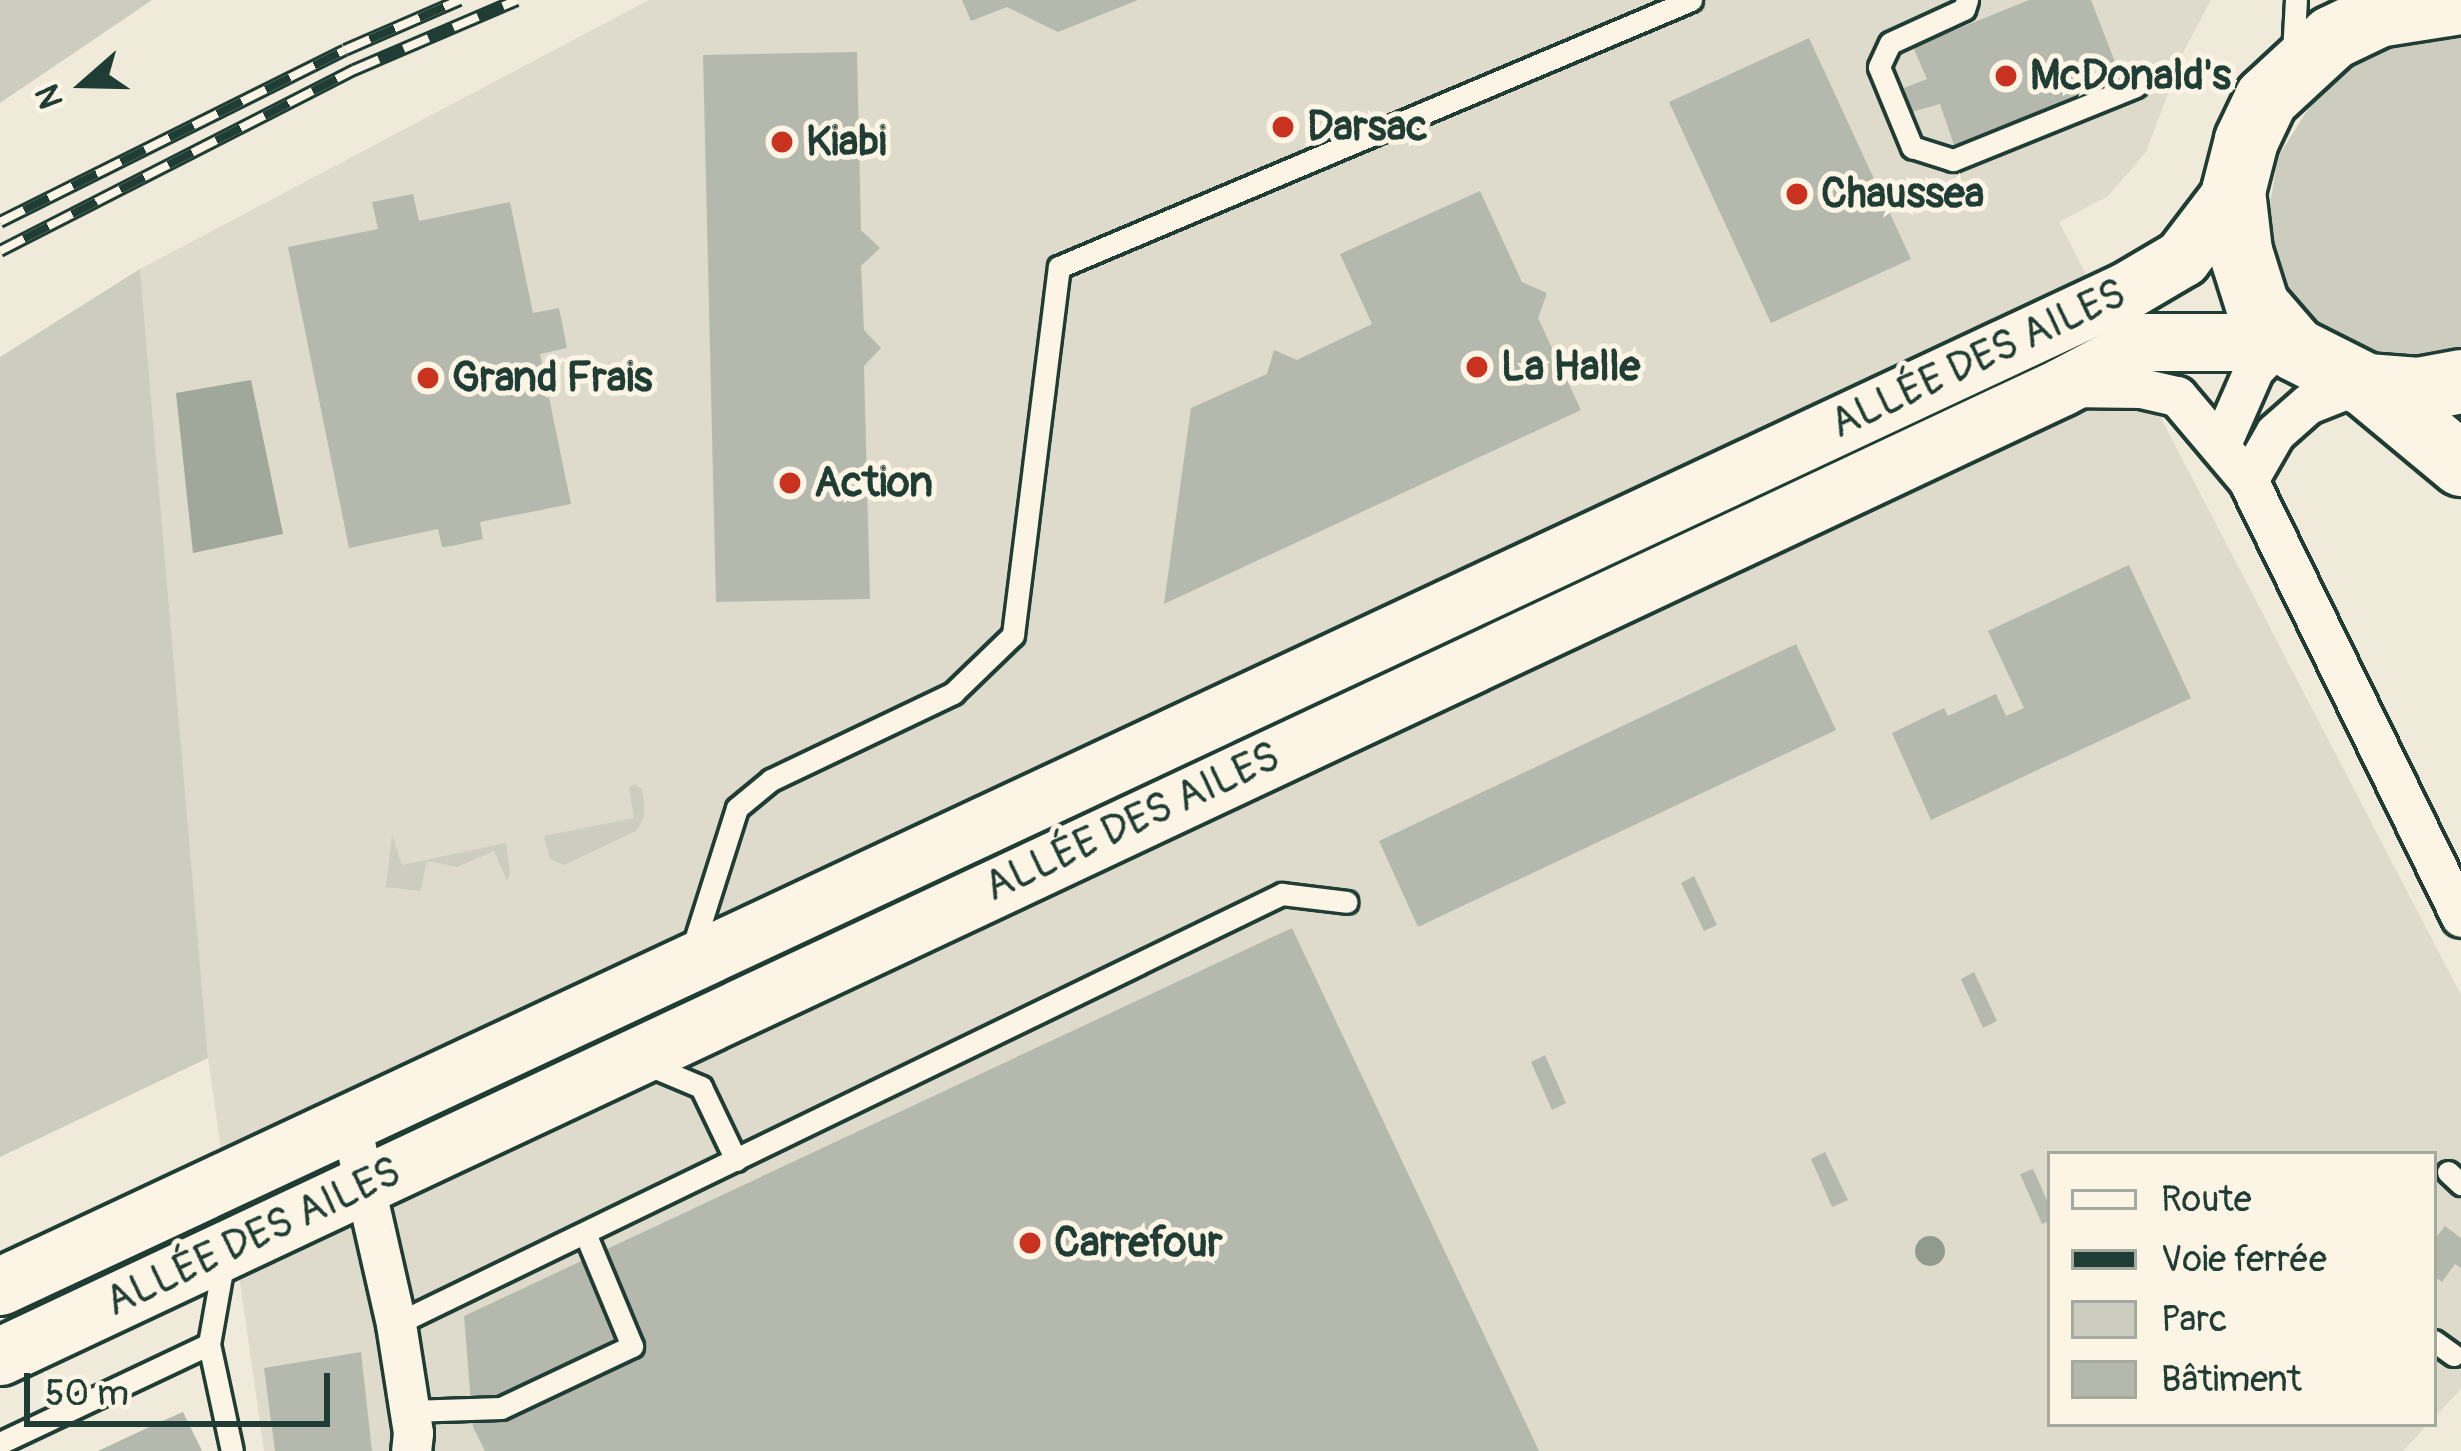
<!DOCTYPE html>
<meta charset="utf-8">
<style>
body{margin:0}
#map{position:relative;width:2461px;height:1451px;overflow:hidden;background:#efeada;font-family:Pangolin,sans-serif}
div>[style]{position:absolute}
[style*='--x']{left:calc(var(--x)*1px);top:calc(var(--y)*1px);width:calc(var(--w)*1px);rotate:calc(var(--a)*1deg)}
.built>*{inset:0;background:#dedbcc}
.green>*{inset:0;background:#cccdbf}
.water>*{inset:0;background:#9fa89a}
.building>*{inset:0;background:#b5b9ad}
.roads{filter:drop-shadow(3px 0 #1f3d34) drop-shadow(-3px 0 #1f3d34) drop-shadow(0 3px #1f3d34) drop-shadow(0 -3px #1f3d34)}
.service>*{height:21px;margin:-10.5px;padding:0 10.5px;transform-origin:10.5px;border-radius:10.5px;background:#fcf5e5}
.minor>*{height:39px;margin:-19.5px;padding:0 19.5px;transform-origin:19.5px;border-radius:19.5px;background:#fcf5e5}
.secondary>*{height:57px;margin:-28.5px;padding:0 28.5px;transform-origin:28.5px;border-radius:28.5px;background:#fcf5e5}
.primary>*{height:63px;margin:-31.5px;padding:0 31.5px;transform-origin:31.5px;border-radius:31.5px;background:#fcf5e5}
.rail>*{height:14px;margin-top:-7px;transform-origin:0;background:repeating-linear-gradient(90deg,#fcf5e5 0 27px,#1f3d34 0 54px);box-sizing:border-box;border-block:3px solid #1f3d34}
.trees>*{width:30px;height:30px;margin:-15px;border-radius:50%;background:#909b8e}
.dots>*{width:33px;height:33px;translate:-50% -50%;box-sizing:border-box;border:6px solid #fcf5e5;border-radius:50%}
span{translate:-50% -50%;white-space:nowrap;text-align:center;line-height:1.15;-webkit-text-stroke:10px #fcf5e5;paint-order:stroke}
.poi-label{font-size:42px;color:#1f3d34;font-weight:700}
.left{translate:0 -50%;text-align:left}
.street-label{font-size:42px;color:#1f3d34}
.legend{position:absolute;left:2047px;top:1151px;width:390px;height:276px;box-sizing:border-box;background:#fcf5e5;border:3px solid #a4ab9e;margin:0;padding:15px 21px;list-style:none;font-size:36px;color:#1f3d34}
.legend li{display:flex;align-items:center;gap:24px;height:60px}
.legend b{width:60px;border:3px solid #a4ab9e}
.north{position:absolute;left:24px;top:24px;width:120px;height:120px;-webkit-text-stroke:9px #fcf5e5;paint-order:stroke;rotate:250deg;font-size:33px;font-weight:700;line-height:48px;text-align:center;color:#1f3d34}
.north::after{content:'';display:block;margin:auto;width:42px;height:54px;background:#1f3d34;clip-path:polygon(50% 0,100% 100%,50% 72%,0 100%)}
.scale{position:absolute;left:24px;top:1373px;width:306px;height:54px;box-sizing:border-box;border:6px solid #1f3d34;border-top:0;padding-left:15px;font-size:36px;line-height:42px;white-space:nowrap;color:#1f3d34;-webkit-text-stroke:9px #fcf5e5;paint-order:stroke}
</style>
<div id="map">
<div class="built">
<i style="clip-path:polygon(649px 0,2211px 0,2184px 51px,2146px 152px,2108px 196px,2059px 222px,2461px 995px,2461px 1389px,2434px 1418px,2434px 1154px,2050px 1154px,2050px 1424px,2428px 1424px,2403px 1451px,264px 1451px,208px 1058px,140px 269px)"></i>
</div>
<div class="green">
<i style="clip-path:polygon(0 0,152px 0,0 103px)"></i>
<i style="clip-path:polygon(2461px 35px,2461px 355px,2392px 359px,2363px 352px,2316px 326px,2280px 277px,2267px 221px,2278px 157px,2315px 98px,2364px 56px,2411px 40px)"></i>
<i style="clip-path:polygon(140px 269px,208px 1058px,0 1157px,0 357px)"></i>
<i style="clip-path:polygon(634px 784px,642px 789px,644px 801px,644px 818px,636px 831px,564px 865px,550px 859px,544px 836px,634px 818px,629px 788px)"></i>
<i style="clip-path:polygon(392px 835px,402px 865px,506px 843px,510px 874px,507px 881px,494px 851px,457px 867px,427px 861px,420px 891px,386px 887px)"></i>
</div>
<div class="water">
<i style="clip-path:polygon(251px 380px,283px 534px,193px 553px,176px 393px)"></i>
</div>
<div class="building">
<i style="clip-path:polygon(962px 0,1138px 0,1058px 32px,1007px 7px,971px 21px)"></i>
<i style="clip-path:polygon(2029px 0,2091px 0,2115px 62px,2086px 72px,2093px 89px,1954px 145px,1940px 104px,1908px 113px,1904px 88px,1927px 79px,1913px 47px)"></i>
<i style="clip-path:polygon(1809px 38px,1911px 259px,1771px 323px,1669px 102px)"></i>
<i style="clip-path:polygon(857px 52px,861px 230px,880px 248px,861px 266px,864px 330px,881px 348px,864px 366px,870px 599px,716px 602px,703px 55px)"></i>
<i style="clip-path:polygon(1480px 191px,1522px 282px,1547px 293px,1538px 318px,1581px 410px,1164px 604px,1191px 408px,1267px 374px,1274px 350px,1297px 360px,1372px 324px,1340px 254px)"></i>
<i style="clip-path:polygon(413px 194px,419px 221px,510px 202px,533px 313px,559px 308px,567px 348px,540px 354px,571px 504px,480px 522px,483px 539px,452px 546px,442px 547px,438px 529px,349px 548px,288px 247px,378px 229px,372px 202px)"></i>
<i style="clip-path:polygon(2129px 565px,2191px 698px,1931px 820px,1892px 733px,1944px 708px,1948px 716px,1996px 694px,2006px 716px,2024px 708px,1988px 631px)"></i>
<i style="clip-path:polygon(1796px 644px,1836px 730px,1418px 927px,1379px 841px)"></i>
<i style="clip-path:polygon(1694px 876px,1717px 925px,1704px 931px,1681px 883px)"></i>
<i style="clip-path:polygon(1292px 928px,1539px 1451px,485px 1451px,473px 1427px,464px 1316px)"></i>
<i style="clip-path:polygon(1974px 972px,1997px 1021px,1983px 1028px,1961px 979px)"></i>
<i style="clip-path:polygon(1545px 1055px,1566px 1103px,1552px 1110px,1531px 1062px)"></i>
<i style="clip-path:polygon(1825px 1152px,1848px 1200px,1832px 1207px,1811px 1159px)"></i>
<i style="clip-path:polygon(2033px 1169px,2050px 1207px,2050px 1221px,2042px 1224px,2020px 1174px)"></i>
<i style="clip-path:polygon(2445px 1226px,2461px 1238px,2461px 1268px,2455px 1264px,2442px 1282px,2434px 1276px,2434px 1240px)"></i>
<i style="clip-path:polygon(361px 1352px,372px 1451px,275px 1451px,264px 1368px)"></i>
<i style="clip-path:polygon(183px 1412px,202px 1451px,98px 1451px,160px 1422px)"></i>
</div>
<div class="roads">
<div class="service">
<i style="--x:1967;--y:0;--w:9;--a:108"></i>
<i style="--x:1964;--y:9;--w:81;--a:155.3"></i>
<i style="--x:1890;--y:43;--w:26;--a:115"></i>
<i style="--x:1879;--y:67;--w:87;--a:67.6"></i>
<i style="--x:1912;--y:147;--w:43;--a:17.6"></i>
<i style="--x:1953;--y:160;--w:197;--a:-22"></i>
<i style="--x:2293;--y:53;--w:53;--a:-86.8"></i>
<i style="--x:692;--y:950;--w:149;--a:-72.4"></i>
<i style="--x:737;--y:808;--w:44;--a:-39.5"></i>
<i style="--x:771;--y:780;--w:202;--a:-25.5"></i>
<i style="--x:953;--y:693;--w:83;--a:-44"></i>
<i style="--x:1013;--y:635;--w:371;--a:-82.9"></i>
<i style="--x:1059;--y:267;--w:686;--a:-22.9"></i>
<i style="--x:644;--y:1063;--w:62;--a:22.8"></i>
<i style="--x:701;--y:1087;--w:81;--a:64.4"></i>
<i style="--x:2448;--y:1172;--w:18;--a:43"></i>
<i style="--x:396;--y:1324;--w:985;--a:-25.89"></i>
<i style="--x:1282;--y:894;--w:65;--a:7"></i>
<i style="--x:2434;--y:1341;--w:24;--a:36"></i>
<i style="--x:209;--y:1344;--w:109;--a:77.9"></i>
<i style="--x:410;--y:1411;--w:91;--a:-1.9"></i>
<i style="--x:501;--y:1408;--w:145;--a:-25.3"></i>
<i style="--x:632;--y:1346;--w:122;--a:-112.6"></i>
<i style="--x:0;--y:1443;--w:231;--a:-25.3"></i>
<i style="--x:209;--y:1344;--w:86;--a:-80"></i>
</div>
<div class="minor">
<i style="--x:2067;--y:387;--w:74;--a:0.8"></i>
<i style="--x:2141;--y:388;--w:37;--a:13"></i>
<i style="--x:2177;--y:396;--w:110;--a:49.8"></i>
<i style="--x:2248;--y:480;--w:486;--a:64"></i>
<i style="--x:2221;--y:444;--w:82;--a:-66.3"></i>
<i style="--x:2254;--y:369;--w:42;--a:-45"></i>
<i style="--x:2248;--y:480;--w:54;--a:-60.1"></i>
<i style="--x:2275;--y:433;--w:44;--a:-41.3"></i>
<i style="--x:2308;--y:404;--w:57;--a:-21.6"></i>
<i style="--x:350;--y:1121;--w:208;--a:77.2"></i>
<i style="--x:396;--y:1324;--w:110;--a:81.1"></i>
<i style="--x:413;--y:1433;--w:18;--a:96"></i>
</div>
<div class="secondary">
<i style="--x:0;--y:1286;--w:2347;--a:-25.08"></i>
<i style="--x:2126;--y:291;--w:65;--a:-30.5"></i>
<i style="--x:2182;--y:258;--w:84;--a:-52.7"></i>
<i style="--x:0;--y:1356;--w:2277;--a:-25.18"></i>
<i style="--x:2061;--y:387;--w:96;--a:-27.9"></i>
<i style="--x:2146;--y:342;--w:89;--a:0"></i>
<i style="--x:2235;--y:342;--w:39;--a:-19"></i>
</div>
<div class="primary">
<i style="--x:2461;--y:2;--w:84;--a:171.1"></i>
<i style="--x:2378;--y:15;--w:51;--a:154.4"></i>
<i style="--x:2332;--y:37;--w:90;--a:137.3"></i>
<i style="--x:2266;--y:98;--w:47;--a:115.5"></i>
<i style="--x:2246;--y:140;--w:53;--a:104.3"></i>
<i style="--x:2233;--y:191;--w:60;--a:83.3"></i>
<i style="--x:2240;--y:251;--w:57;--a:72.5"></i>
<i style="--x:2257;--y:305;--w:58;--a:49.2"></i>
<i style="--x:2295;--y:349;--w:80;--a:26.9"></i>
<i style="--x:2366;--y:385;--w:52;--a:4.4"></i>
<i style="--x:2418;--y:389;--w:44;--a:-10.5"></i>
<i style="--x:2366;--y:385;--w:124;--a:39.7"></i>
</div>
</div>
<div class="rail">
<i style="--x:0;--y:222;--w:385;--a:-26.5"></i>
<i style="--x:345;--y:50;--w:125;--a:-23.5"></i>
<i style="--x:0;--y:251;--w:398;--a:-27.1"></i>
<i style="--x:354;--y:70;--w:177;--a:-23.2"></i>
</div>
<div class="trees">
<i style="left:1930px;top:1251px"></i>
</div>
<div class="dots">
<i style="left:2006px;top:76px;background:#c8321e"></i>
<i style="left:1283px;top:127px;background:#c8321e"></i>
<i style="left:782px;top:142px;background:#c8321e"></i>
<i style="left:1797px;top:194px;background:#c8321e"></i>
<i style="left:1477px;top:367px;background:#c8321e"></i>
<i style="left:428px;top:378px;background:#c8321e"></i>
<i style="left:790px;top:483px;background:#c8321e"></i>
<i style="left:1030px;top:1243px;background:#c8321e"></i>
</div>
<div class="poi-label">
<span class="left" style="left:2030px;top:76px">McDonald's</span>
<span class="left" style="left:1307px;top:127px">Darsac</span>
<span class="left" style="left:806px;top:142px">Kiabi</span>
<span class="left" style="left:1821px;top:194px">Chaussea</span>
<span class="left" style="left:1501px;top:367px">La Halle</span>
<span class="left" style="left:452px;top:378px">Grand Frais</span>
<span class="left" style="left:814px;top:483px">Action</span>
<span class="left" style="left:1054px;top:1243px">Carrefour</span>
</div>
<div class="street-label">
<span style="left:1978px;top:359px;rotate:-25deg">ALLÉE DES AILES</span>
<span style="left:1132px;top:822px;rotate:-25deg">ALLÉE DES AILES</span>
<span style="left:253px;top:1237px;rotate:-25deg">ALLÉE DES AILES</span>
</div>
<ul class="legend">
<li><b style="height:15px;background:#fcf5e5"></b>Route</li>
<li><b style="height:15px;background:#1f3d34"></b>Voie ferrée</li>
<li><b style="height:33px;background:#cccdbf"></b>Parc</li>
<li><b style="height:33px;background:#b5b9ad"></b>Bâtiment</li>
</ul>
<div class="north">N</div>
<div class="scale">50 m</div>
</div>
